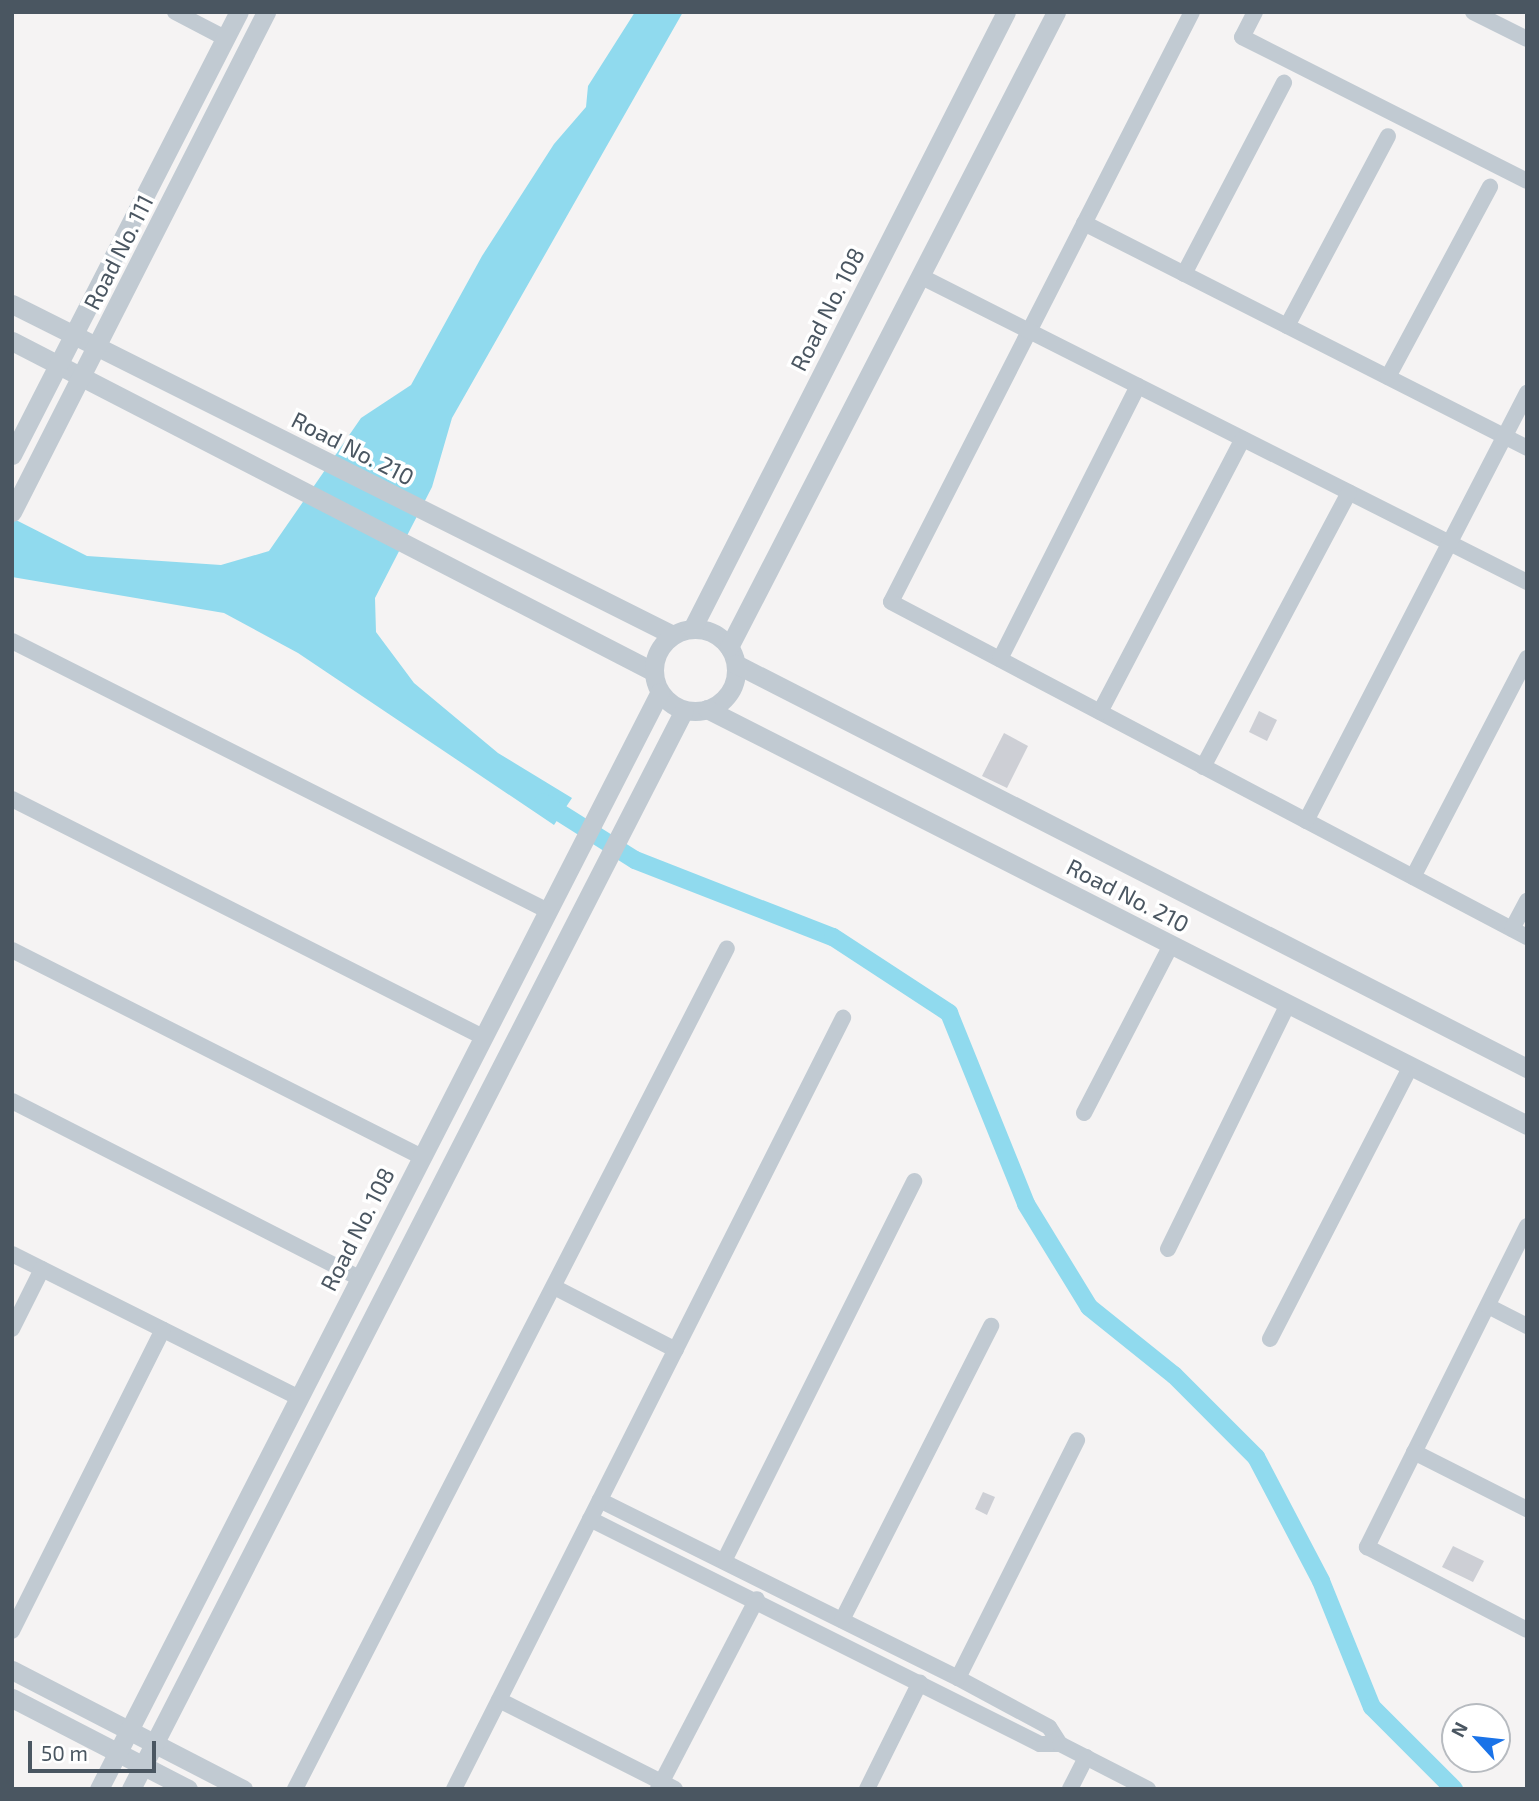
<!DOCTYPE html>
<style>
body{margin:0}
#map{position:relative;width:1539px;height:1801px;overflow:hidden;background:#f5f3f3;font-family:"Exo 2",sans-serif}
div>[style]{position:absolute}
[style*='--x']{left:calc(var(--x)*1px);top:calc(var(--y)*1px);width:calc(var(--w)*1px);rotate:calc(var(--a)*1deg)}
.water>*{inset:0;background:#90daee}
.canal>*{height:18px;margin:-9px;padding:0 9px;transform-origin:9px;border-radius:9px;background:#90daee}
.building>*{inset:0;background:#cdcfd5}
.minor>*{height:16px;margin:-8px;padding:0 8px;transform-origin:8px;border-radius:8px;background:#c1cad2}
.tertiary>*{height:19px;margin:-9.5px;padding:0 9.5px;transform-origin:9.5px;border-radius:9.5px;background:#c1cad2}
.tertiary>.ring{margin:-9.5px;padding:0;box-sizing:content-box;background:none;border:19px solid #c1cad2;border-radius:50%}
span{translate:-50% -50%;white-space:nowrap;text-align:center;line-height:1.15;-webkit-text-stroke:7px #fff;paint-order:stroke}
.street-label{font-size:23px;color:#4a5661}
.frame{position:absolute;inset:0;border:14px solid #4a5661;pointer-events:none}
.north{position:absolute;left:1441px;top:1703px;width:70px;height:70px;box-sizing:border-box;background:#fff;border:2px solid #b7bbc0;border-radius:50%;rotate:297deg;font-size:19px;font-weight:700;line-height:28px;text-align:center;color:#4a5661}
.north::after{content:'';display:block;margin:auto;width:24px;height:32px;background:#1a73e8;clip-path:polygon(50% 0,100% 100%,50% 72%,0 100%)}
.scale{position:absolute;left:28px;top:1741px;width:128px;height:32px;box-sizing:border-box;border:4px solid #4a5661;border-top:0;padding-left:9px;font-size:21px;line-height:24px;white-space:nowrap;color:#4a5661;-webkit-text-stroke:5px #fff;paint-order:stroke}
</style>
<div id="map">
<div class="water">
<i style="clip-path:polygon(635px 12px,683px 12px,452px 418px,432px 487px,375px 598px,376px 632px,414px 683px,498px 753px,572px 798px,554px 825px,298px 653px,224px 613px,12px 577px,12px 518px,87px 556px,221px 565px,269px 551px,361px 418px,411px 385px,482px 256px,554px 144px,586px 107px,588px 86px)"></i>
</div>
<div class="canal">
<i style="--x:543;--y:802;--w:109;--a:32.2"></i>
<i style="--x:635;--y:860;--w:212;--a:21.3"></i>
<i style="--x:833;--y:937;--w:139;--a:33.2"></i>
<i style="--x:949;--y:1013;--w:206;--a:68"></i>
<i style="--x:1026;--y:1204;--w:121;--a:58.5"></i>
<i style="--x:1089;--y:1307;--w:109;--a:38.7"></i>
<i style="--x:1174;--y:1375;--w:116;--a:45"></i>
<i style="--x:1256;--y:1457;--w:140;--a:62.3"></i>
<i style="--x:1321;--y:1581;--w:136;--a:68"></i>
<i style="--x:1372;--y:1707;--w:116;--a:45"></i>
</div>
<div class="building">
<i style="clip-path:polygon(1259px 711px,1277px 720px,1267px 741px,1249px 732px)"></i>
<i style="clip-path:polygon(1004px 733px,1028px 746px,1007px 788px,982px 776px)"></i>
<i style="clip-path:polygon(983px 1492px,995px 1497px,987px 1515px,975px 1509px)"></i>
<i style="clip-path:polygon(1453px 1546px,1484px 1561px,1473px 1582px,1442px 1567px)"></i>
</div>
<div class="minor">
<i style="--x:175;--y:12;--w:56;--a:27.5"></i>
<i style="--x:1192;--y:12;--w:662;--a:117.03"></i>
<i style="--x:891;--y:602;--w:719;--a:27.78"></i>
<i style="--x:1255;--y:12;--w:28;--a:117"></i>
<i style="--x:1242;--y:37;--w:319;--a:26.8"></i>
<i style="--x:1473;--y:12;--w:60;--a:26.6"></i>
<i style="--x:1084;--y:223;--w:497;--a:26.9"></i>
<i style="--x:1184;--y:274;--w:216;--a:-62.4"></i>
<i style="--x:920;--y:276;--w:680;--a:26.75"></i>
<i style="--x:1287;--y:326;--w:215;--a:-62"></i>
<i style="--x:1388;--y:377;--w:216;--a:-61.8"></i>
<i style="--x:12;--y:641;--w:600;--a:26.74"></i>
<i style="--x:1000;--y:659;--w:306;--a:-63.2"></i>
<i style="--x:1100;--y:712;--w:308;--a:-62.4"></i>
<i style="--x:1203;--y:767;--w:311;--a:-62"></i>
<i style="--x:12;--y:799;--w:528;--a:26.81"></i>
<i style="--x:1306;--y:821;--w:482;--a:-62.7"></i>
<i style="--x:1413;--y:877;--w:247;--a:-62.5"></i>
<i style="--x:1512;--y:929;--w:32;--a:-62"></i>
<i style="--x:12;--y:950;--w:458;--a:26.8"></i>
<i style="--x:12;--y:1101;--w:390;--a:27"></i>
<i style="--x:1084;--y:1113;--w:189;--a:-62.6"></i>
<i style="--x:1527;--y:1226;--w:359;--a:116.5"></i>
<i style="--x:1367;--y:1547;--w:180;--a:27.4"></i>
<i style="--x:1168;--y:1249;--w:273;--a:-63.9"></i>
<i style="--x:12;--y:1254;--w:319;--a:26.6"></i>
<i style="--x:554;--y:1287;--w:137;--a:27.3"></i>
<i style="--x:1488;--y:1306;--w:44;--a:27.1"></i>
<i style="--x:12;--y:1329;--w:67;--a:-63.4"></i>
<i style="--x:1270;--y:1339;--w:307;--a:-62.7"></i>
<i style="--x:1414;--y:1452;--w:127;--a:26.8"></i>
<i style="--x:590;--y:1519;--w:503;--a:26.57"></i>
<i style="--x:1040;--y:1744;--w:20;--a:0"></i>
<i style="--x:1060;--y:1744;--w:20;--a:-123"></i>
<i style="--x:1049;--y:1727;--w:103;--a:-151.7"></i>
<i style="--x:958;--y:1678;--w:400;--a:-153.6"></i>
<i style="--x:724;--y:1561;--w:425;--a:-63.4"></i>
<i style="--x:842;--y:1620;--w:330;--a:-63.1"></i>
<i style="--x:12;--y:1631;--w:337;--a:-63.4"></i>
<i style="--x:958;--y:1678;--w:266;--a:-63.4"></i>
<i style="--x:499;--y:1700;--w:197;--a:26.8"></i>
<i style="--x:1060;--y:1744;--w:99;--a:27.1"></i>
<i style="--x:295;--y:1789;--w:945;--a:-62.81"></i>
<i style="--x:454;--y:1789;--w:864;--a:-63.23"></i>
<i style="--x:658;--y:1789;--w:214;--a:-62.5"></i>
<i style="--x:867;--y:1789;--w:119;--a:-63.6"></i>
<i style="--x:1070;--y:1789;--w:36;--a:-63"></i>
</div>
<div class="tertiary">
<i style="--x:12;--y:304;--w:739;--a:26.6"></i>
<i style="--x:12;--y:341;--w:722;--a:27.27"></i>
<i style="--x:12;--y:455;--w:498;--a:-62.9"></i>
<i style="--x:12;--y:512;--w:561;--a:-63.07"></i>
<i class="ring" style="left:654px;top:629px;width:63px;height:63px"></i>
<i style="--x:692;--y:629;--w:692;--a:-63.03"></i>
<i style="--x:729;--y:647;--w:714;--a:-62.75"></i>
<i style="--x:736;--y:664;--w:888;--a:27.06"></i>
<i style="--x:707;--y:709;--w:919;--a:26.9"></i>
<i style="--x:12;--y:1670;--w:260;--a:27.3"></i>
<i style="--x:12;--y:1698;--w:198;--a:27.3"></i>
<i style="--x:99;--y:1789;--w:1232;--a:-62.92"></i>
<i style="--x:131;--y:1789;--w:1212;--a:-62.86"></i>
</div>
<div class="street-label">
<span style="left:118px;top:252px;rotate:-63deg">Road No. 111</span>
<span style="left:827px;top:309px;rotate:-63deg">Road No. 108</span>
<span style="left:353px;top:448px;rotate:27deg">Road No. 210</span>
<span style="left:1128px;top:895px;rotate:27deg">Road No. 210</span>
<span style="left:357px;top:1229px;rotate:-63deg">Road No. 108</span>
</div>
<div class="frame"></div>
<div class="north">N</div>
<div class="scale">50 m</div>
</div>
